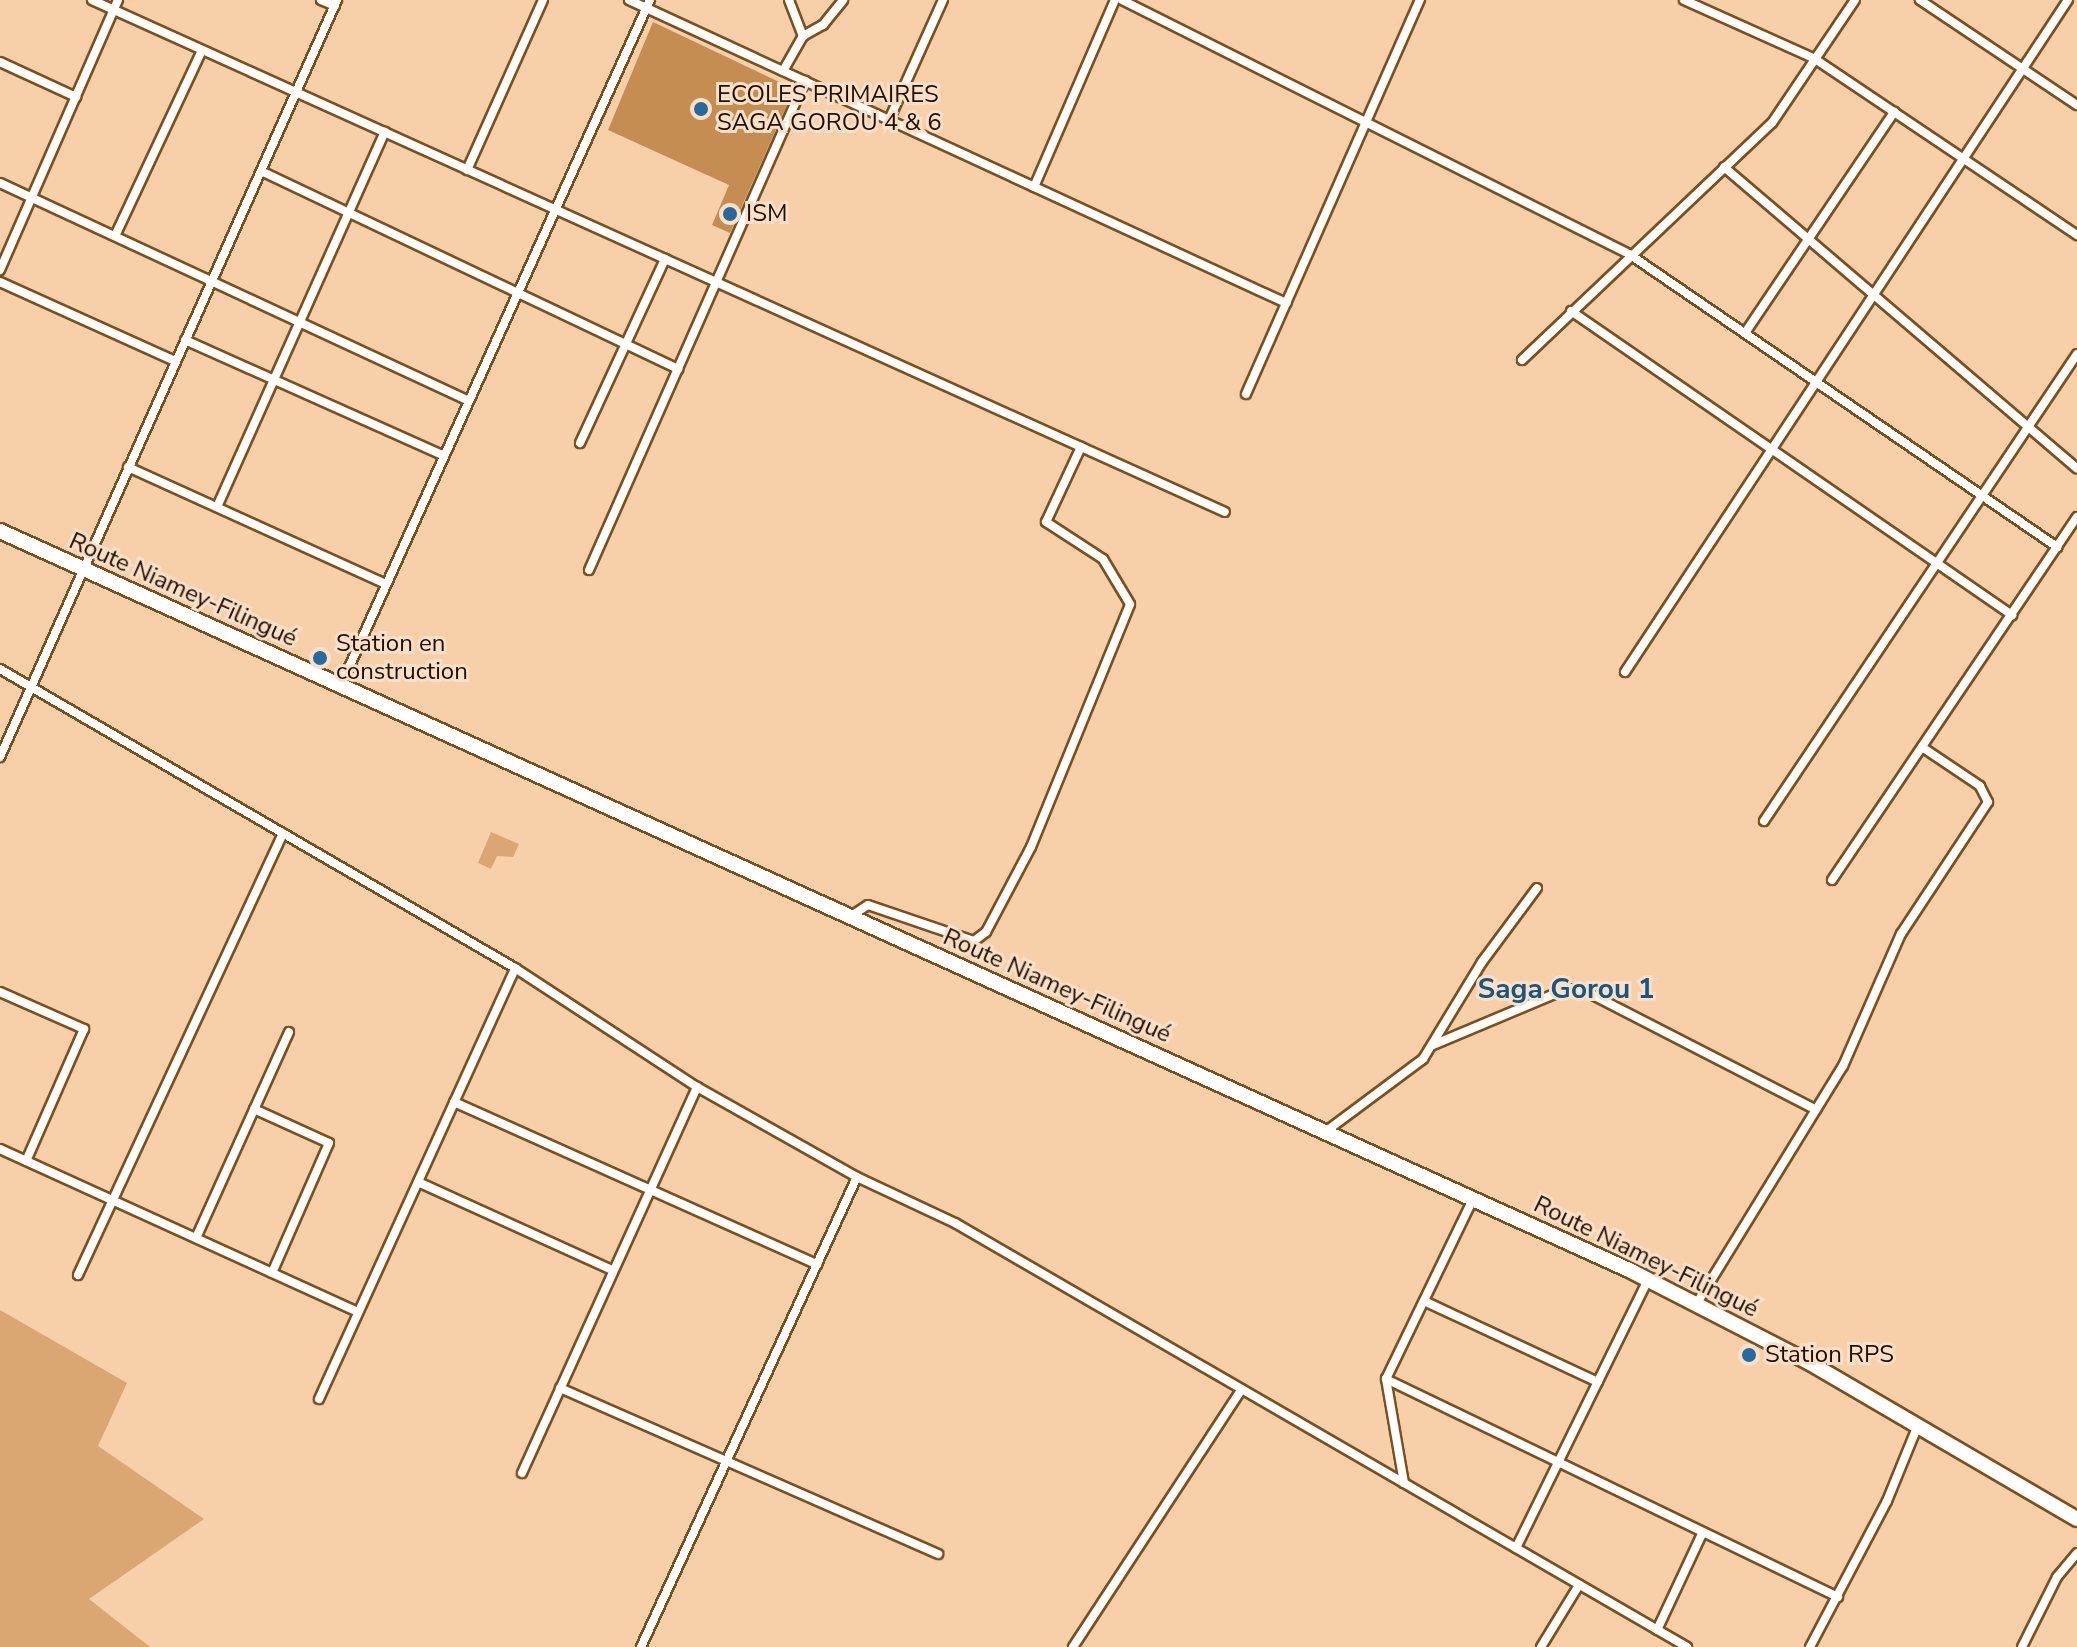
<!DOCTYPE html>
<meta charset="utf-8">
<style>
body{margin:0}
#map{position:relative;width:2077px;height:1647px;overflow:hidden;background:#f7d0aa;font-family:"Nunito Sans",sans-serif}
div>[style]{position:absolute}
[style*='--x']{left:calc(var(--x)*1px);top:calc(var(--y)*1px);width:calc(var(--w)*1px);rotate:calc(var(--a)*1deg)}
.green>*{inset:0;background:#daa672}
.building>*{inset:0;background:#c58d52}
.roads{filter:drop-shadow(2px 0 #7c501d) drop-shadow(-2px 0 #7c501d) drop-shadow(0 2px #7c501d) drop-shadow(0 -2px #7c501d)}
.minor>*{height:8px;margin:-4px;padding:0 4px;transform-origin:4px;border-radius:4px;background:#fff}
.primary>*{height:14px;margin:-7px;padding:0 7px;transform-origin:7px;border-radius:7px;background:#fff}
.dots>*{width:22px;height:22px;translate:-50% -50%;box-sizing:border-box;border:4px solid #fae0c7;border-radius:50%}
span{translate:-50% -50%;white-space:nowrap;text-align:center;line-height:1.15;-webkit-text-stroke:6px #fae0c7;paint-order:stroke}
.poi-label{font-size:24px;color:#200e00}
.left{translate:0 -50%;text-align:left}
.street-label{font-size:24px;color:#200e00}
.quarter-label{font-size:28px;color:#155685;font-weight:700}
</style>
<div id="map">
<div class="green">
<i style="clip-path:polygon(491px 832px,519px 844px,513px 857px,497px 856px,491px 869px,478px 863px)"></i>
<i style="clip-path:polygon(0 1310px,127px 1383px,98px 1446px,204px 1519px,89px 1599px,150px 1647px,0 1647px)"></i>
</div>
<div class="building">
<i style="clip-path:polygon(653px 22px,794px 89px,730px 233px,712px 225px,729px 185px,608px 130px)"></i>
</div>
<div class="roads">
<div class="minor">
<i style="--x:92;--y:0;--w:1243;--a:24.32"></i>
<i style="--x:321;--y:0;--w:15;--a:23"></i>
<i style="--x:629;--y:0;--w:724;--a:24.76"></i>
<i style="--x:789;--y:0;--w:39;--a:69"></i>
<i style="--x:1122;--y:0;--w:567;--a:26.61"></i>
<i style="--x:1629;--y:254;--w:519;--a:34.39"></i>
<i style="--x:1684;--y:0;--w:144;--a:24.2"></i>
<i style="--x:1815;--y:59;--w:316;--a:33.9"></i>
<i style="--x:1920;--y:0;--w:189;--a:33.8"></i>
<i style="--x:0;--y:62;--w:84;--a:24.7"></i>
<i style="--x:783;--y:71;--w:40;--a:-60.3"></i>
<i style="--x:803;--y:36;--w:23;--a:-29"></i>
<i style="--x:823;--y:25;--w:32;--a:-51"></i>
<i style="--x:889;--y:120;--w:132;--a:-65.8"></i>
<i style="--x:1724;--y:167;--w:464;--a:40.5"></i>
<i style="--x:467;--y:170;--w:186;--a:-65.9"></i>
<i style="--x:261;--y:171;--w:462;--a:25.4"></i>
<i style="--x:0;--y:183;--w:517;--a:24.93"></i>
<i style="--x:1034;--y:187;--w:204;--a:-66.6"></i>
<i style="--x:115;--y:236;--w:205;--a:-64.9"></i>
<i style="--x:0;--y:270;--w:295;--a:-66.4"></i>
<i style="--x:0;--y:282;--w:192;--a:24.3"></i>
<i style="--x:1571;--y:311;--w:536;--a:34.58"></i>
<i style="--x:1745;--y:333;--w:267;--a:-56"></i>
<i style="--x:185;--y:340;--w:284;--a:24.1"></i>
<i style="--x:1522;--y:360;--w:344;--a:-43.5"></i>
<i style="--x:1772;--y:123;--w:148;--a:-56"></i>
<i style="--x:1246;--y:394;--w:431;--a:-66.2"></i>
<i style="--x:580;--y:443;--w:203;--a:-65.2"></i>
<i style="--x:128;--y:467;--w:283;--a:24.4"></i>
<i style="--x:217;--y:507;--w:411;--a:-65.9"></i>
<i style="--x:589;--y:570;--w:535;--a:-66.17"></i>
<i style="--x:0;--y:669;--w:596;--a:30.14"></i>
<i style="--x:515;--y:968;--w:217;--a:33.2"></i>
<i style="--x:697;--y:1087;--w:184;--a:29.4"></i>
<i style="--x:857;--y:1177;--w:108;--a:25.1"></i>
<i style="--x:955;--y:1223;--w:846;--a:30.08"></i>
<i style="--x:1625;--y:672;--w:805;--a:-56.61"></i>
<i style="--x:341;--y:685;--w:751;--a:-65.72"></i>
<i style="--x:0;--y:757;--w:829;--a:-66"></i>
<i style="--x:1764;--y:821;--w:562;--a:-56.17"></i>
<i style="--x:1832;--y:880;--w:438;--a:-56"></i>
<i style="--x:851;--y:916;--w:20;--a:-33"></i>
<i style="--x:868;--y:905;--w:112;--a:18.8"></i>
<i style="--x:974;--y:941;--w:15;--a:-37"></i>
<i style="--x:986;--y:932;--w:96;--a:-62.1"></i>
<i style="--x:1031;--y:847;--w:262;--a:-67.8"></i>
<i style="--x:1130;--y:604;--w:52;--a:-121"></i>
<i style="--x:1103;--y:559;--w:68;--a:-147"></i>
<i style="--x:1046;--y:522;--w:83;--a:-65"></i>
<i style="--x:0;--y:992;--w:92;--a:23.8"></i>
<i style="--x:84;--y:1029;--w:144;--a:113.7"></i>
<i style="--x:1433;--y:1045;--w:144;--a:-22.8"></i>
<i style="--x:1566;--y:989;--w:15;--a:0"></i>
<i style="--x:1581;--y:989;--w:264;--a:27.2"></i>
<i style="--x:454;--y:1102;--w:398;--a:24.1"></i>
<i style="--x:254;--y:1109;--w:82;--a:24.4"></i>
<i style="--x:329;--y:1143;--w:142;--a:113.7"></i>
<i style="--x:1325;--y:1132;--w:122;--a:-36.7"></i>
<i style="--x:1423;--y:1059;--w:114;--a:-58.7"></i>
<i style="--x:1482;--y:962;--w:92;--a:-53.4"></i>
<i style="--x:0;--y:1149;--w:393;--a:24.5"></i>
<i style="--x:418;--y:1182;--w:211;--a:24.4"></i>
<i style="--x:196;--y:1238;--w:226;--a:-65.7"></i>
<i style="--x:78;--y:1275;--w:487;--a:-65.1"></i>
<i style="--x:1424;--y:1301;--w:192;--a:25"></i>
<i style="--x:1697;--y:1303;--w:278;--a:-58.4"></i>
<i style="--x:1843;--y:1066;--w:144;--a:-66.3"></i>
<i style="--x:1901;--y:934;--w:158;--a:-56.6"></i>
<i style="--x:1988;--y:802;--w:18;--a:-117"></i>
<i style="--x:1980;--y:786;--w:70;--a:-146.1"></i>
<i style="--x:1386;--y:1379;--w:502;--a:25.75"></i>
<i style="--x:560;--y:1388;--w:413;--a:23.7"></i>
<i style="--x:319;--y:1399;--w:473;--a:-65.5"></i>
<i style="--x:522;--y:1473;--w:424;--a:-65.6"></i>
<i style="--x:1404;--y:1483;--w:106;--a:-99.8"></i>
<i style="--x:1386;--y:1379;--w:200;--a:-64.2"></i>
<i style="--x:1516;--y:1548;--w:299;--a:-63.8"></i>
<i style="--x:1657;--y:1630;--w:106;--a:-64.9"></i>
<i style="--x:641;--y:1647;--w:517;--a:-65.32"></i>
<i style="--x:1073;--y:1647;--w:308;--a:-56.8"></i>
<i style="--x:1541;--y:1647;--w:73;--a:-58.5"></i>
<i style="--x:1810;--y:1647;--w:165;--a:-62.2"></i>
<i style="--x:1887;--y:1501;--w:82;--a:-67.8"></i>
<i style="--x:2022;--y:1647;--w:78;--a:-63.4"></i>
<i style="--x:2057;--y:1577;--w:31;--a:-50"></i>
</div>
<div class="primary">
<i style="--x:0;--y:531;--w:1791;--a:24.4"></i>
<i style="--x:1631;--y:1271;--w:201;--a:27.2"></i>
<i style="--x:1810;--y:1363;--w:309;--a:30.3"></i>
</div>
</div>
<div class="dots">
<i style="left:701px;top:109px;background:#266a9f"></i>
<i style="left:730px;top:214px;background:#266a9f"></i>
<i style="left:320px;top:658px;background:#266a9f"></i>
<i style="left:1749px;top:1355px;background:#266a9f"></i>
</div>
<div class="poi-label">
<span class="left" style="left:717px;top:109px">ECOLES PRIMAIRES<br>SAGA GOROU 4 &amp; 6</span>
<span class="left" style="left:746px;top:214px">ISM</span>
<span class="left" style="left:336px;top:658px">Station en<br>construction</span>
<span class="left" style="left:1765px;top:1355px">Station RPS</span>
</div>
<div class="street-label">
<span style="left:183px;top:590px;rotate:24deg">Route Niamey-Filingué</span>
<span style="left:1057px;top:986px;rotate:24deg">Route Niamey-Filingué</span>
<span style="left:1646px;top:1257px;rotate:26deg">Route Niamey-Filingué</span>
</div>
<div class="quarter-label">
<span style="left:1566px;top:989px">Saga Gorou 1</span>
</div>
</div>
